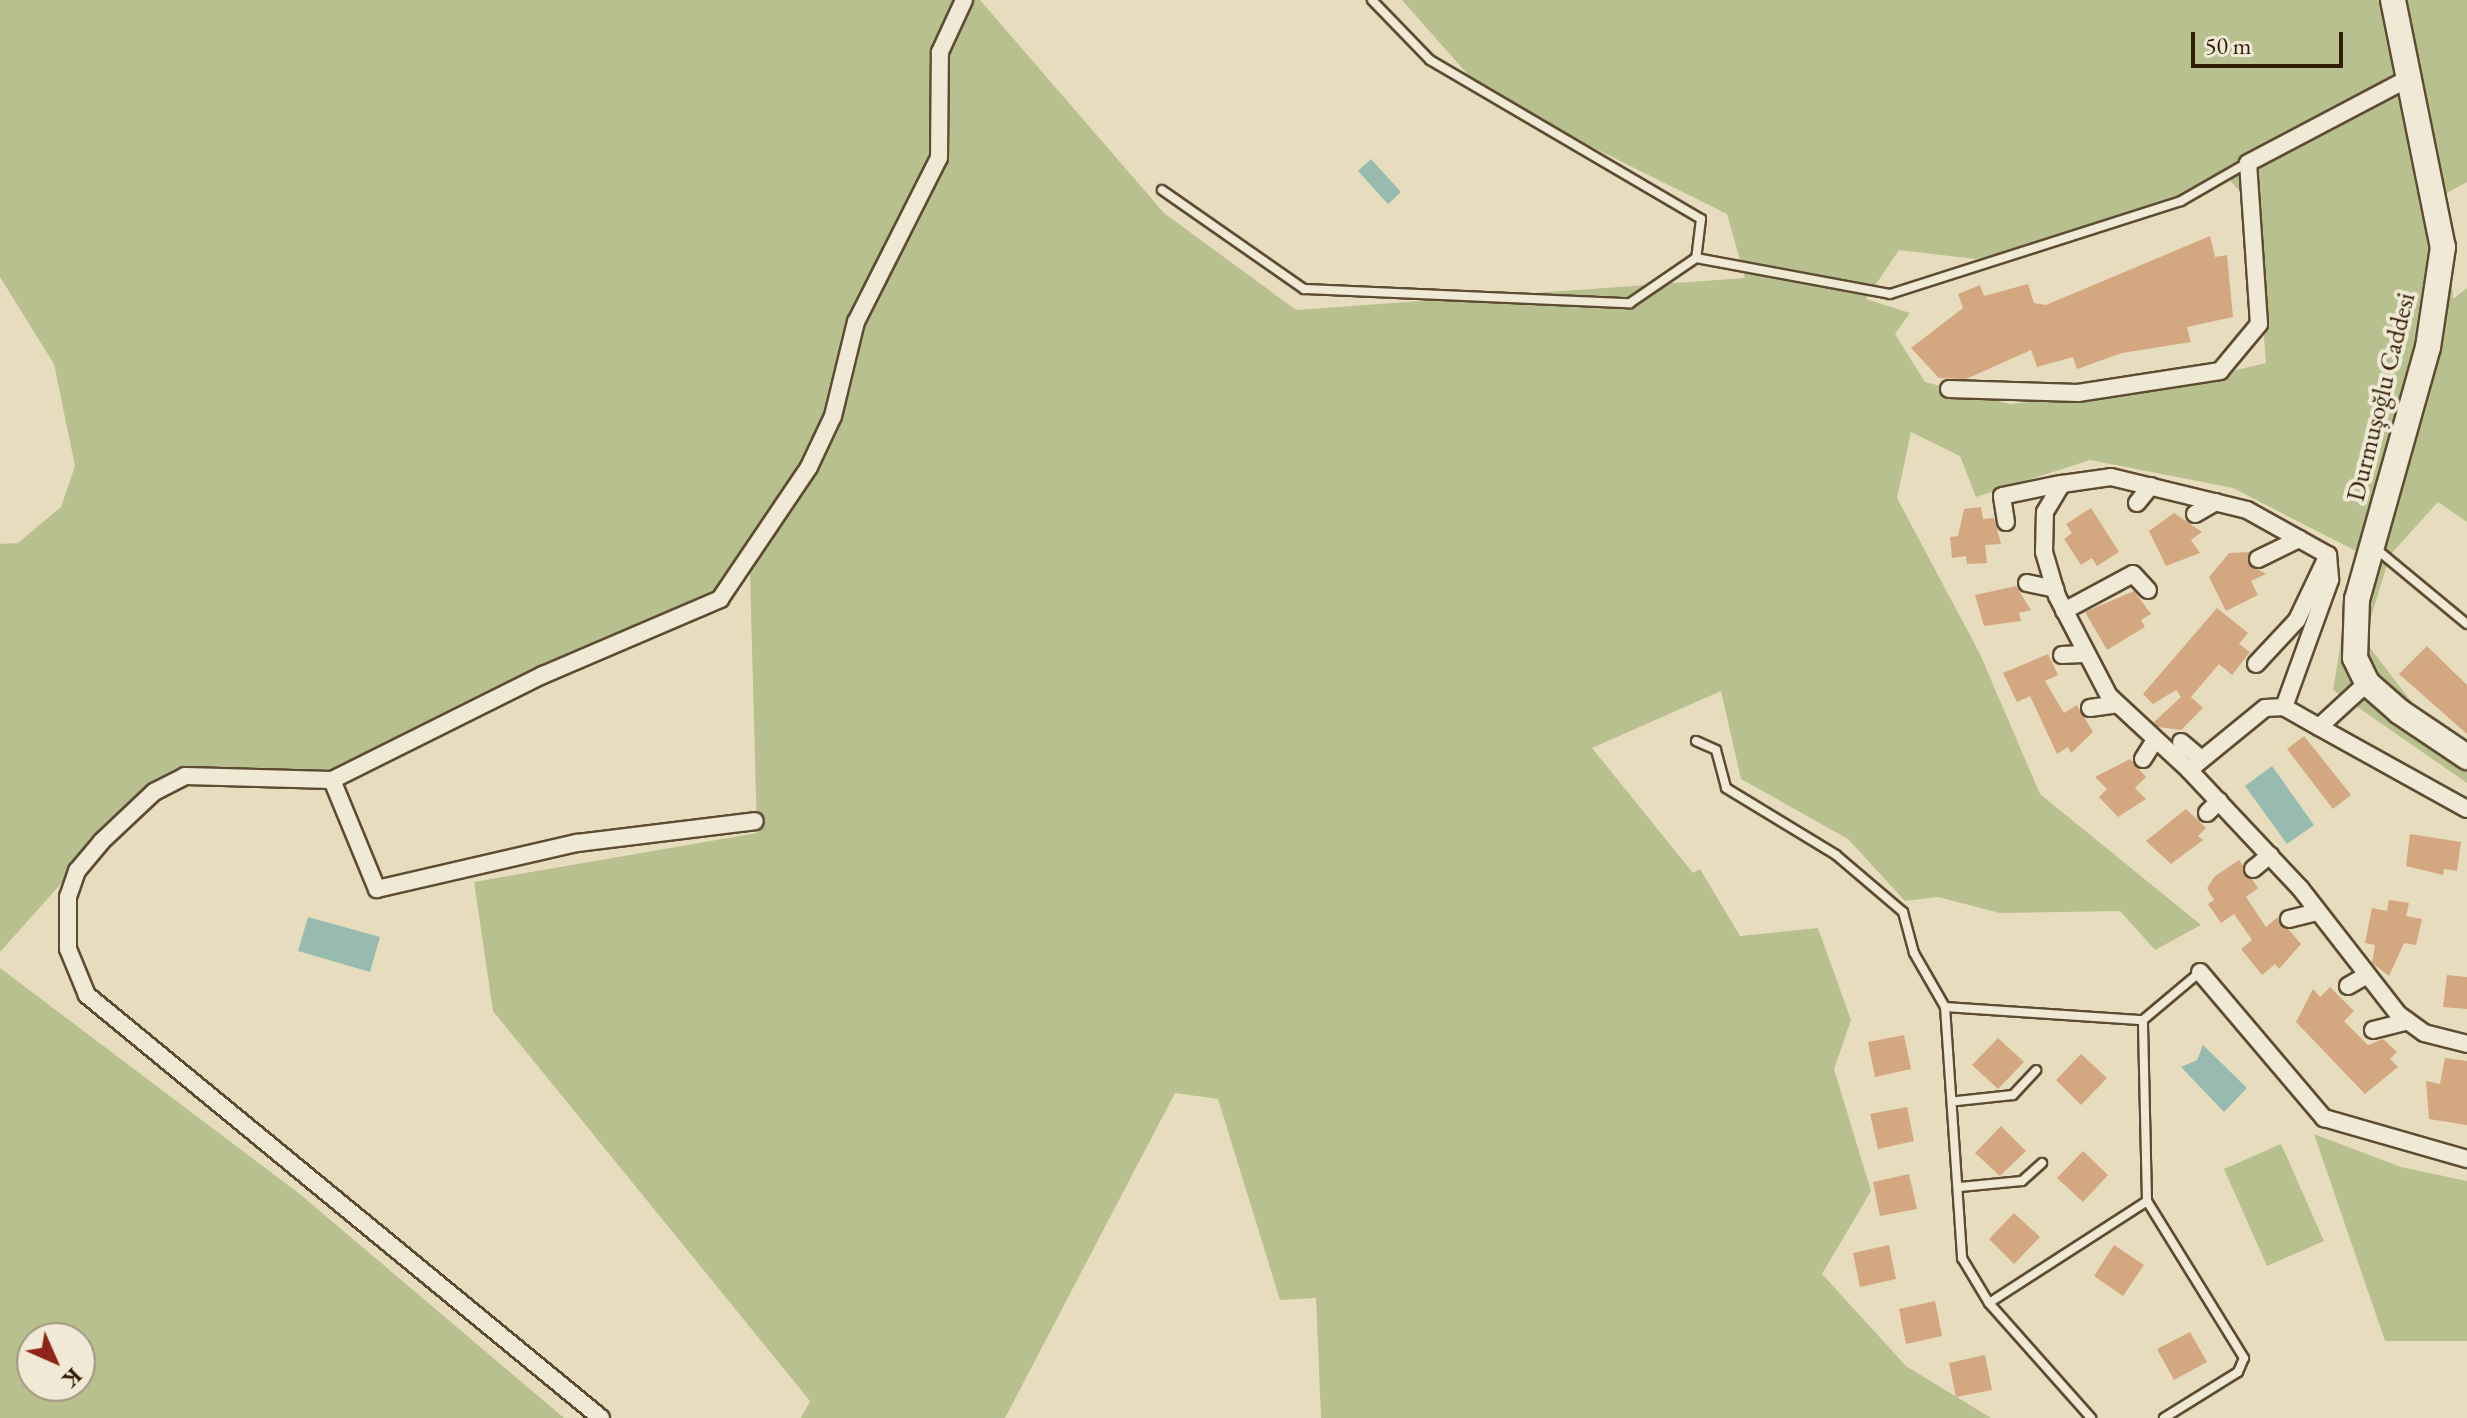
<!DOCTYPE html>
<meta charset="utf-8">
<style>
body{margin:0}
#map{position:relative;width:2467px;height:1418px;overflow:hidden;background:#e7ddbe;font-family:"EB Garamond",serif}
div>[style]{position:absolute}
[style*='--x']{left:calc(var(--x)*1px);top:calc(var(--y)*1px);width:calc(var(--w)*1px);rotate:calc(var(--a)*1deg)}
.green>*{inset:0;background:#b8c08f}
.water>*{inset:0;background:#97bcaf}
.building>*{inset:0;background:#d3a780}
.roads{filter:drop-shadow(2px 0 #5e4c32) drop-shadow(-2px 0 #5e4c32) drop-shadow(0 2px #5e4c32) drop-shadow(0 -2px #5e4c32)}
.lane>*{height:8px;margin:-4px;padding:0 4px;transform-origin:4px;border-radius:4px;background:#efe9d5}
.street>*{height:16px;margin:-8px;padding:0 8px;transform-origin:8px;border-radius:8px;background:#efe9d5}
.secondary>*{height:24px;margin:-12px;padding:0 12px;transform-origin:12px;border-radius:12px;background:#efe9d5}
span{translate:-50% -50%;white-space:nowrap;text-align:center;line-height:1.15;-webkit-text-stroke:8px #efe9d5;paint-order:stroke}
.street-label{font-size:26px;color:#311c04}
.north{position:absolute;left:16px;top:1322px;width:80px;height:80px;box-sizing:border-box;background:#efe9d5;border:2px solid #a39781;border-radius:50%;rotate:135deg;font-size:22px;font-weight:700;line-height:32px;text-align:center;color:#311c04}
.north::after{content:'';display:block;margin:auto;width:28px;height:36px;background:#8f2418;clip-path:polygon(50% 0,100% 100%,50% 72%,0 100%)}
.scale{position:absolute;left:2191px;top:32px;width:152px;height:36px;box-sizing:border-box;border:4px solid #311c04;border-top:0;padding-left:10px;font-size:24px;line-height:28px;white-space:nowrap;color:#311c04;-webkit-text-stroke:6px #efe9d5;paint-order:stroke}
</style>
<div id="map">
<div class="green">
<i style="clip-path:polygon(evenodd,0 0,980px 0,1164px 213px,1296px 310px,1745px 278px,1727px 214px,1485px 94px,1402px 0,2467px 0,2467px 182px,2445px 194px,2453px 299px,2467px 288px,2467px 522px,2438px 502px,2390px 555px,2364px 640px,2424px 718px,2467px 747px,2467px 783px,2333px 690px,2356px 551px,2233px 488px,2090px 460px,1976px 497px,1960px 456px,1911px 432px,1897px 498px,1979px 652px,2040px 794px,2201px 925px,2155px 950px,2120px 911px,2000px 913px,1938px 897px,1905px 901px,1848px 839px,1741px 779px,1721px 691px,1592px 748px,1693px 873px,1700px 869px,1740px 936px,1818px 928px,1851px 1020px,1834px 1069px,1871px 1191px,1822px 1274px,1906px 1366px,1991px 1418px,1321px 1418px,1316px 1298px,1280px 1300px,1218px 1099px,1175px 1093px,1005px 1418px,801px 1418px,810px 1401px,493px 1011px,474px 882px,757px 833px,750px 573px,377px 769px,150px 784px,0 952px,0 544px,18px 543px,61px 507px,75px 466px,54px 364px,0 277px,0 0,2228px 178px,2254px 208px,2266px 363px,2156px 389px,2010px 404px,1925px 382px,1895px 334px,1910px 313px,1866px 299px,1899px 250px,1975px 259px,2015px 251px,2228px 178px)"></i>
<i style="clip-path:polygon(evenodd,0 968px,301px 1195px,564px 1418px,0 1418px,0 968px,32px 1338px,80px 1338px,80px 1386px,32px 1386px,32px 1338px)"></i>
<i style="clip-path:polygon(2314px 1134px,2401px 1167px,2467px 1181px,2467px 1341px,2385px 1341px)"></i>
<i style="clip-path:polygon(2281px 1144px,2324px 1241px,2267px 1266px,2224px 1169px)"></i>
</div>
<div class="water">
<i style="clip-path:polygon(1371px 159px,1401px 192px,1388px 204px,1358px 171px)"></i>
<i style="clip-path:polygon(2272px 766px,2314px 825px,2287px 844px,2245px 786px)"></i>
<i style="clip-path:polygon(308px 917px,380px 937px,370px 972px,298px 951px)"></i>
<i style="clip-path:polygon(2203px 1045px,2247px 1088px,2224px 1112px,2181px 1067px,2197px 1060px)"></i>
</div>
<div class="building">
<i style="clip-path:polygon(2210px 236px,2215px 257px,2227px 255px,2233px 317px,2187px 327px,2191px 342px,2122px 353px,2077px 369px,2073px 357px,2037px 367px,2031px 350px,1966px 379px,1939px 378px,1911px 348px,1963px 308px,1958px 294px,1980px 285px,1984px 296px,2028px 284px,2034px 303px,2046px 305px)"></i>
<i style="clip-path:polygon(1981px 507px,1983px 519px,1994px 518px,2001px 544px,1985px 545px,1987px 563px,1967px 564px,1966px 556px,1952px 558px,1950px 537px,1958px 536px,1964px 509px)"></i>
<i style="clip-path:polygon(2091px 508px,2119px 552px,2097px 566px,2092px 558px,2081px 565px,2064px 539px,2072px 533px,2066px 524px)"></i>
<i style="clip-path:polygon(2174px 513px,2202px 532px,2191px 540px,2200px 553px,2166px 566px,2149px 531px)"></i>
<i style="clip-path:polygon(2250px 552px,2249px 564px,2266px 574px,2251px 581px,2258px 595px,2226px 611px,2209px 577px,2229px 553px)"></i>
<i style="clip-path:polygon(2016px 586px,2031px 610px,2019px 613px,2021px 621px,1984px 626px,1975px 595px)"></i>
<i style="clip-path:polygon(2134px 591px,2151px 614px,2141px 620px,2145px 627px,2107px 650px,2085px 612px)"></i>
<i style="clip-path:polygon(2217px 608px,2248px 633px,2239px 644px,2250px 652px,2232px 675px,2219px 664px,2191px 697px,2203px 708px,2181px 730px,2158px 727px,2154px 722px,2181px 697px,2176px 690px,2153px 704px,2143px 694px)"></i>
<i style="clip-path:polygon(2427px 646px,2467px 685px,2467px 734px,2399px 674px)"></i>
<i style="clip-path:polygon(2048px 654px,2058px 675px,2045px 681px,2064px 713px,2077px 705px,2093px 732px,2071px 753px,2068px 747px,2057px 754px,2030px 696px,2017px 702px,2003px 673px)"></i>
<i style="clip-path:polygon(2304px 736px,2351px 795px,2333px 809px,2287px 749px)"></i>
<i style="clip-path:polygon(2130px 759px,2146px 777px,2135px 788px,2146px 799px,2118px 817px,2099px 797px,2107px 789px,2095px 777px)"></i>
<i style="clip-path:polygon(2186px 809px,2206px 828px,2198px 836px,2203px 840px,2171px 864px,2146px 841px)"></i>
<i style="clip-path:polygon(2410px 834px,2461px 842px,2457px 871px,2444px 869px,2443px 875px,2406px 866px)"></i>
<i style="clip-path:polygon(2239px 860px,2258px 888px,2246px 897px,2266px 927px,2278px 917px,2301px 944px,2279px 969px,2275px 964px,2262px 975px,2241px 949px,2252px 940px,2234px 914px,2221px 923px,2208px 904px,2214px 900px,2207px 888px,2215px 876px)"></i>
<i style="clip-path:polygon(2389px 900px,2409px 903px,2406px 916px,2422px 919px,2416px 945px,2404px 943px,2389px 976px,2372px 963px,2375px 945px,2365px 943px,2372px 908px,2387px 911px)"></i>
<i style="clip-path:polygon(2447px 975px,2467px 977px,2467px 1009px,2443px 1007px)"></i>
<i style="clip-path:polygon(2330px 987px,2354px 1011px,2344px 1021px,2368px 1045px,2383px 1039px,2397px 1052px,2390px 1059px,2398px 1067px,2365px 1094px,2296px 1022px,2313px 989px,2320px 997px)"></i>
<i style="clip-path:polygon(1904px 1035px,1911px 1069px,1875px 1077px,1868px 1042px)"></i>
<i style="clip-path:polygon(1998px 1038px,2024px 1062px,1998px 1089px,1972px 1065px)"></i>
<i style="clip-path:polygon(2081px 1054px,2107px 1078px,2081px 1105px,2056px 1080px)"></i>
<i style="clip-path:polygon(2445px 1058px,2467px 1061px,2467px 1125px,2429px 1119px,2426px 1081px,2440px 1084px)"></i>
<i style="clip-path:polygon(1907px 1107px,1914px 1141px,1878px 1149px,1870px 1114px)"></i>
<i style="clip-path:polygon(2001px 1126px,2026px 1151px,2000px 1176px,1975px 1153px)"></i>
<i style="clip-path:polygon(2083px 1151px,2108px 1175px,2083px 1202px,2057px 1178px)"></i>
<i style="clip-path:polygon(1909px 1174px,1917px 1209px,1880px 1216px,1873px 1182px)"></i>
<i style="clip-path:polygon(2014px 1213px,2040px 1237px,2014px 1264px,1989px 1239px)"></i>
<i style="clip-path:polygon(1889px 1245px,1896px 1279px,1860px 1287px,1853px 1253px)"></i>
<i style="clip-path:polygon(2114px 1245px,2144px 1265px,2123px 1296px,2094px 1276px)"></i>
<i style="clip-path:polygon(1935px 1301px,1942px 1336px,1906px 1344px,1899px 1309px)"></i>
<i style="clip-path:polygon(2190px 1332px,2207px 1362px,2174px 1380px,2157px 1349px)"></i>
<i style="clip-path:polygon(1985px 1355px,1992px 1390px,1956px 1397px,1949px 1363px)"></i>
</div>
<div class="roads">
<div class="lane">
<i style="--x:1372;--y:0;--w:83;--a:46"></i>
<i style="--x:1430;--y:60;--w:314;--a:30.4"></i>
<i style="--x:1701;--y:219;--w:39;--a:97"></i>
<i style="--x:1696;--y:258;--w:197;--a:10.5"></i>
<i style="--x:1890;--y:294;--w:305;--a:-17.7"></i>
<i style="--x:2181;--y:201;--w:76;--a:-29.9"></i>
<i style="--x:1162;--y:190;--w:173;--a:34.9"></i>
<i style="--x:1304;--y:289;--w:326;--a:2.5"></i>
<i style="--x:1630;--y:303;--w:80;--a:-34.3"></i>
<i style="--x:2375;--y:548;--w:119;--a:39.6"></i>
<i style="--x:1696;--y:741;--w:22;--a:24"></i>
<i style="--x:1716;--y:750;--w:39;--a:75"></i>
<i style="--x:1726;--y:788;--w:129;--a:31.3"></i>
<i style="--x:1836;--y:855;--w:88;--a:40.4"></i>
<i style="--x:1903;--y:912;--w:42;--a:75"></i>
<i style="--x:1914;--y:953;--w:62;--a:60.1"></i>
<i style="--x:1945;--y:1007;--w:252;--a:86.1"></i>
<i style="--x:1962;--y:1258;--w:52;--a:59"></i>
<i style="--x:1989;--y:1303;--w:154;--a:48.4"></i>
<i style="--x:1945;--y:1007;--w:198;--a:3.8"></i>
<i style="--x:1957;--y:1101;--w:56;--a:-6.1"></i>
<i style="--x:2013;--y:1095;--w:34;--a:-47"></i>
<i style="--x:1960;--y:1187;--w:62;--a:-5.5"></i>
<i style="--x:2022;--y:1181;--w:27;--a:-42"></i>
<i style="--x:1989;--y:1303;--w:188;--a:-32.8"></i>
<i style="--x:2164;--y:1418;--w:87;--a:-31.9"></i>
<i style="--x:2238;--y:1372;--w:15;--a:-67"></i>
<i style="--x:2244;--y:1358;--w:185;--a:-121.7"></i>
<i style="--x:2147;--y:1201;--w:181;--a:-91.3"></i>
<i style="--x:2143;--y:1020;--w:75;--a:-40.1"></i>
</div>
<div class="street">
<i style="--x:1949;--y:389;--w:129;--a:1.8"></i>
<i style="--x:2078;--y:393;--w:144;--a:-8.8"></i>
<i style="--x:2220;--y:371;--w:61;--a:-50.3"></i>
<i style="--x:2259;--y:324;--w:161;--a:-93.9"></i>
<i style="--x:2248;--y:163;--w:180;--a:-27.8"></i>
<i style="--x:2137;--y:503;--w:22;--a:-51"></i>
<i style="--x:2195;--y:514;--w:24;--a:-30"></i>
<i style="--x:2006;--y:522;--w:26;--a:-99"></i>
<i style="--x:2002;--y:496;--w:59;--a:-11.7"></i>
<i style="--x:2258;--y:559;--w:46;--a:-26"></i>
<i style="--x:2027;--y:583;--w:29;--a:12"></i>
<i style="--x:2064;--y:611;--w:78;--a:-28.2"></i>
<i style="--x:2133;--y:574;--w:22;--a:47"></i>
<i style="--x:2062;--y:655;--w:21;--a:-3"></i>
<i style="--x:2256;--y:664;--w:60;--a:-47"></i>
<i style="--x:2297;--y:620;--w:70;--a:-64.5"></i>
<i style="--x:2367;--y:683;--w:65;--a:137.5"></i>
<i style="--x:2319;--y:727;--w:169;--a:29"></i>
<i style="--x:2090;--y:708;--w:27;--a:-8"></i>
<i style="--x:2319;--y:727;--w:40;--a:-150.3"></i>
<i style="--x:2284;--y:707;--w:19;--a:177"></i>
<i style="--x:2265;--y:708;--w:98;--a:140.8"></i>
<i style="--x:2189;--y:770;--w:162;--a:46.8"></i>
<i style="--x:2300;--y:888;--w:160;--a:52.1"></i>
<i style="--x:2398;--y:1014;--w:32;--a:36"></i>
<i style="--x:2424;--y:1033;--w:44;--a:14.3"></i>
<i style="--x:2181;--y:742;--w:26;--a:40"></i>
<i style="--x:2143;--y:759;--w:19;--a:-58"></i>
<i style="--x:2189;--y:770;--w:109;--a:-137.2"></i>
<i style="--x:2109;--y:696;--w:113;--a:-117.5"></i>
<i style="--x:2057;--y:596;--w:46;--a:-106.5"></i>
<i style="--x:2044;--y:552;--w:40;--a:-88.6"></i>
<i style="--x:2045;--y:512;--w:33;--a:-59"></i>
<i style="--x:2062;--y:484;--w:49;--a:-8.1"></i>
<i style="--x:2111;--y:477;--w:140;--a:13.6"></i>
<i style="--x:2247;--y:510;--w:93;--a:29.1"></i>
<i style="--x:2328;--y:555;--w:25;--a:85"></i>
<i style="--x:2330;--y:580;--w:135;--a:109.9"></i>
<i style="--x:332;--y:780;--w:118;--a:67.6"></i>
<i style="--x:377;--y:889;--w:205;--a:-13"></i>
<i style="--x:577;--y:843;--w:179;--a:-7"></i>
<i style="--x:2207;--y:813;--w:17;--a:-45"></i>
<i style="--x:2253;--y:869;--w:22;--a:-39"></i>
<i style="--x:2289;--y:919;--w:29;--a:-14"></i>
<i style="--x:2200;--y:972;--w:192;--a:49.7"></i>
<i style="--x:2324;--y:1118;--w:149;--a:16"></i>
<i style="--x:2348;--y:986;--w:20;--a:-30"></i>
<i style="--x:2373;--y:1030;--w:36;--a:-14"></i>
<i style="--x:601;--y:1418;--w:666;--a:-140.55"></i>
<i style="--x:87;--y:995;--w:50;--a:-112.4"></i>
<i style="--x:68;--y:949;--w:52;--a:-90"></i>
<i style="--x:68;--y:897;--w:28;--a:-71"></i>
<i style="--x:77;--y:871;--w:38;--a:-50"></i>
<i style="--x:101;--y:842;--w:73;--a:-43.3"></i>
<i style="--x:154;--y:792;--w:35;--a:-27"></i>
<i style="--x:185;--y:776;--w:147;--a:1.6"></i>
<i style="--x:332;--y:780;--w:236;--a:-26.5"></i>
<i style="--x:543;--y:675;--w:193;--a:-23.2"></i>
<i style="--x:720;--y:599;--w:159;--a:-56"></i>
<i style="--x:809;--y:467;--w:56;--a:-64.8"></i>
<i style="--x:833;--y:416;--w:97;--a:-76.3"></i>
<i style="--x:856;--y:322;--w:184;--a:-63.2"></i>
<i style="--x:939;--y:158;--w:106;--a:-89.5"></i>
<i style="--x:940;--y:52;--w:57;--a:-65.2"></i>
</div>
<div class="secondary">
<i style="--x:2393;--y:0;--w:252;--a:78.6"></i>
<i style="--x:2443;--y:247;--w:101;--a:98.5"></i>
<i style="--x:2428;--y:347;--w:262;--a:105.7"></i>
<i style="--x:2357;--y:599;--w:59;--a:91.9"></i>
<i style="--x:2355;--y:658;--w:28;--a:64"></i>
<i style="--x:2367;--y:683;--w:44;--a:41.3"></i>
<i style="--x:2400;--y:712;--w:81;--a:33.9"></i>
</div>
</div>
<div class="street-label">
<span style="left:2381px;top:397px;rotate:-76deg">Durmuşoğlu Caddesi</span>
</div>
<div class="north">K</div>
<div class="scale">50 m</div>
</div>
